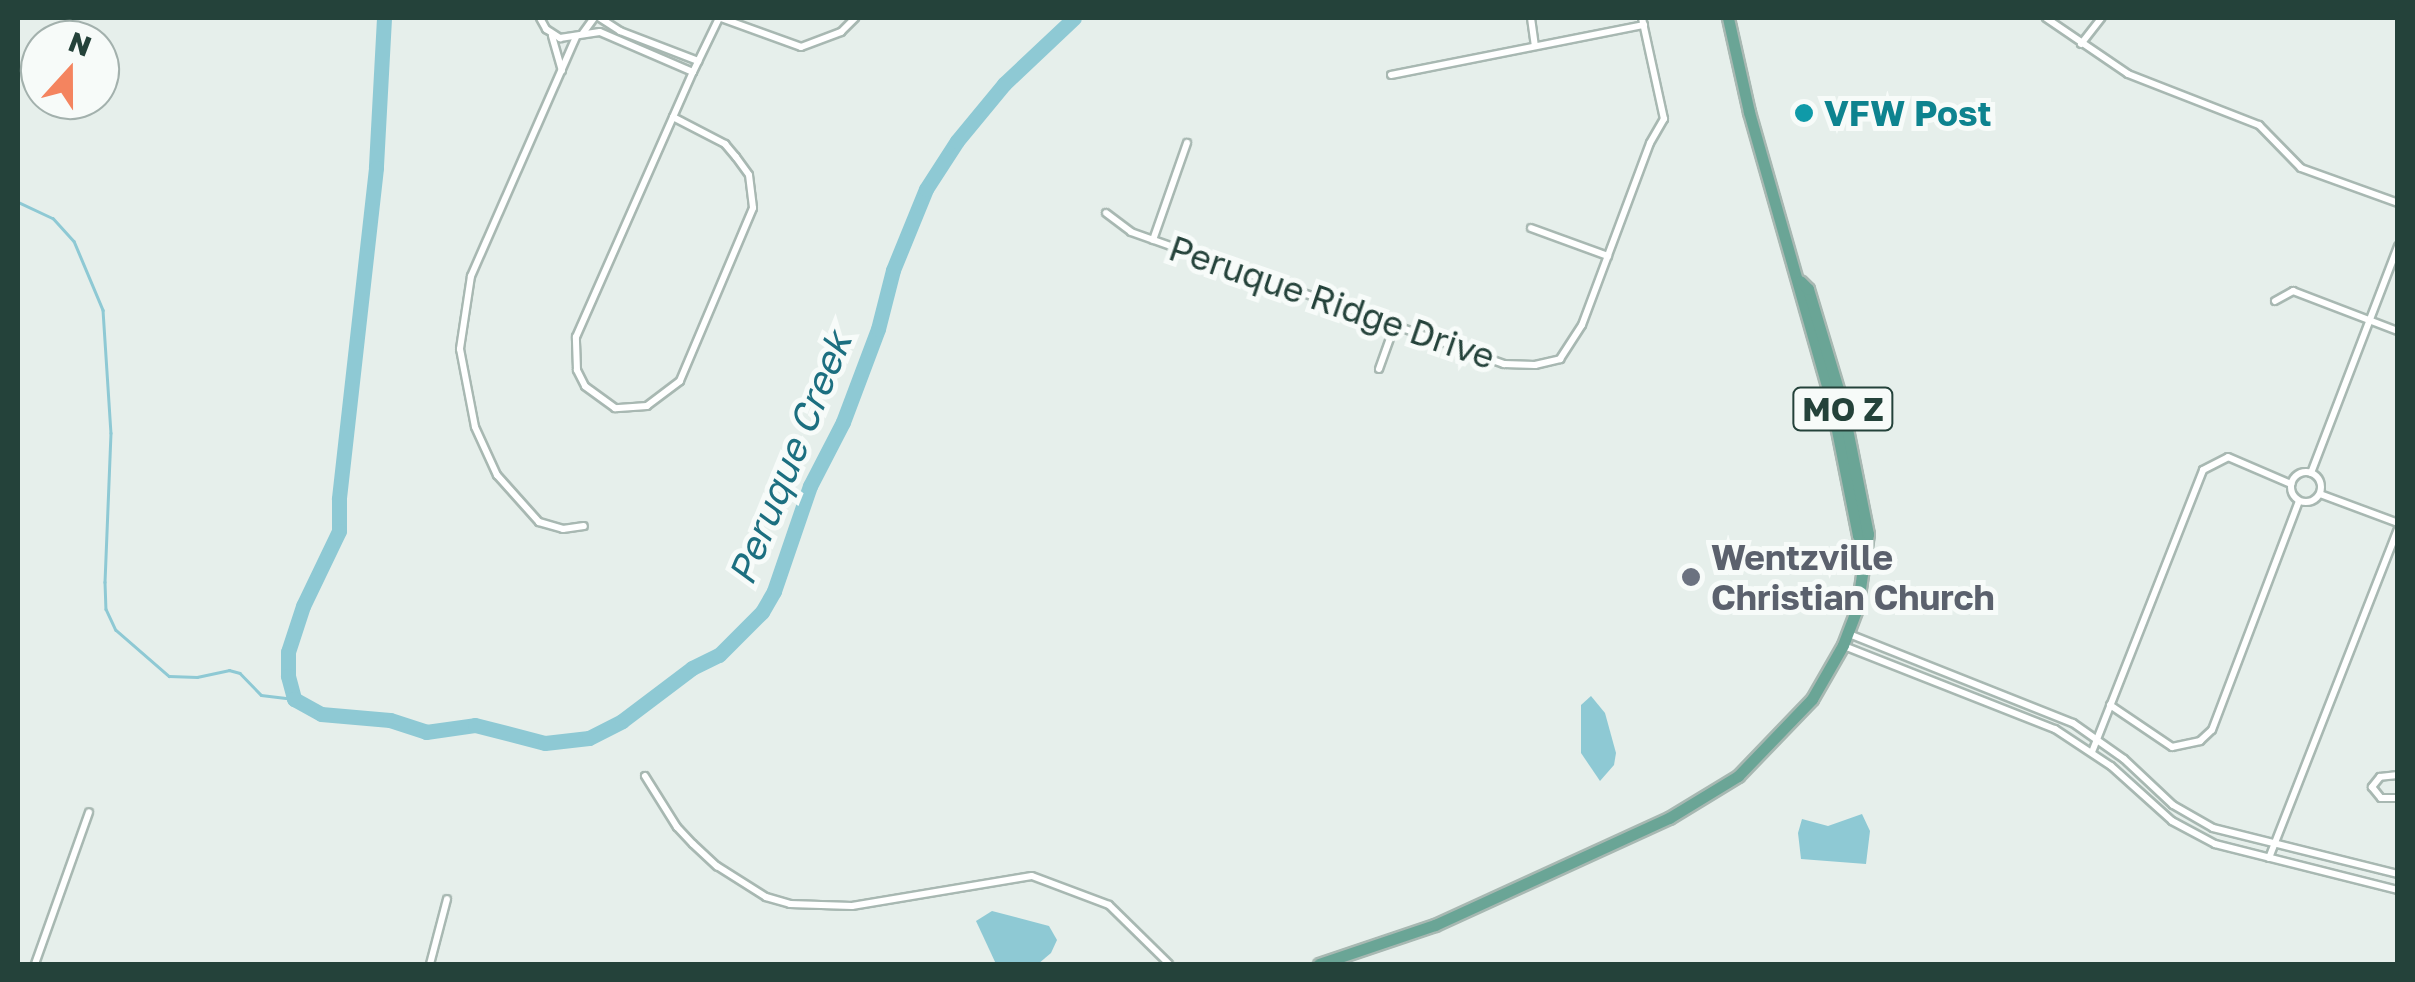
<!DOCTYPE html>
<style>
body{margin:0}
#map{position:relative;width:2415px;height:982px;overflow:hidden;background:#e6efeb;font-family:"Golos Text",sans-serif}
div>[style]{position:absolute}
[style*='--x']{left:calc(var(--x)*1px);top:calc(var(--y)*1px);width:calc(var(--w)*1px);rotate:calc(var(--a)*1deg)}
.water>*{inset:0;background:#8ec9d4}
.stream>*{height:2.5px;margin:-1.25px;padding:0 1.25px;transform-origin:1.25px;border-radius:1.25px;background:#8ec9d4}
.river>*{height:15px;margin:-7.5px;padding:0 7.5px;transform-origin:7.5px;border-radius:7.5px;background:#8ec9d4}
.roads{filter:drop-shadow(2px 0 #a8b8b2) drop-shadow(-2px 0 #a8b8b2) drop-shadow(0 2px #a8b8b2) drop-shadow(0 -2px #a8b8b2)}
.street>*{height:6px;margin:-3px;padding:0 3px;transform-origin:3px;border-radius:3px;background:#fff}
.street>.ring{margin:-3px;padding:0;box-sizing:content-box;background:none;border:6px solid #fff;border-radius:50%}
.primary>*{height:11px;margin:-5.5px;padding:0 5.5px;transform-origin:5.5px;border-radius:5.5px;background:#6aa596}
.dots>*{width:28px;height:28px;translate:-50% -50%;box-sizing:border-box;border:5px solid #f7fbf9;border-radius:50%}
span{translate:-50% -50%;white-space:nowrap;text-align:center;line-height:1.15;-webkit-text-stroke:10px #f7fbf9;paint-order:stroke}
.shield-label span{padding:2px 8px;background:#f7fbf9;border:2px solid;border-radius:8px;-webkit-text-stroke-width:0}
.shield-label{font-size:32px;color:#24423a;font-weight:700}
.culture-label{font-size:35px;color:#0d838f;font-weight:700}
.left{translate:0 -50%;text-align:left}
.street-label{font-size:35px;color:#24423a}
.worship-label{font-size:35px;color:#5b616d;font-weight:700}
.water-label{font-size:38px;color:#1c6f80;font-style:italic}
.frame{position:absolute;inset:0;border:20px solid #24423a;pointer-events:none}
.north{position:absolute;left:20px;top:20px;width:100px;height:100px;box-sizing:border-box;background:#f7fbf9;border:2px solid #a3b1ad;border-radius:50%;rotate:21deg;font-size:28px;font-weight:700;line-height:40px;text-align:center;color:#24423a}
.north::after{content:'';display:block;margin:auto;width:35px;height:45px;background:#f4845f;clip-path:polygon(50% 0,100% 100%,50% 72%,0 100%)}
</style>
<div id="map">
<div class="water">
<i style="clip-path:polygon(1591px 696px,1605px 713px,1616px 753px,1614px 765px,1600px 781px,1581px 753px,1581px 705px)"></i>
<i style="clip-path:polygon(1862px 814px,1870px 831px,1866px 864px,1801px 859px,1798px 833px,1802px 819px,1828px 826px)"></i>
<i style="clip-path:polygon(992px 911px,1049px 926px,1057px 940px,1051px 953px,1038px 964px,996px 964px,976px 921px)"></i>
</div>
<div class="stream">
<i style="--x:18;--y:202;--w:38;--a:25"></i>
<i style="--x:53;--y:218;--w:31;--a:48"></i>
<i style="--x:74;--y:241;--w:75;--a:67.2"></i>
<i style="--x:103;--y:310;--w:123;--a:86.3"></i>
<i style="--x:111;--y:433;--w:149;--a:92.3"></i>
<i style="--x:105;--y:582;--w:27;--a:88"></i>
<i style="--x:106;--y:609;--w:23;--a:65"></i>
<i style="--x:116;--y:630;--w:70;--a:41"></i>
<i style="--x:169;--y:676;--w:28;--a:2"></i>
<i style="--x:197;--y:677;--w:33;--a:-12"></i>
<i style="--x:229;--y:670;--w:11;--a:15"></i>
<i style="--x:240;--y:673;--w:30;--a:46"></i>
<i style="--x:261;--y:695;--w:33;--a:7"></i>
</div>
<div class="river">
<i style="--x:384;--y:18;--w:150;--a:93.1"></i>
<i style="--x:376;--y:168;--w:333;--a:96.4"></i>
<i style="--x:339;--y:499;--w:32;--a:90"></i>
<i style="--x:339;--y:531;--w:83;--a:115.6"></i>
<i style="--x:303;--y:606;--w:48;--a:108.1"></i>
<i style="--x:288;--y:652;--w:24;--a:90"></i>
<i style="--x:288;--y:676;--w:24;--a:75"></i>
<i style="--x:294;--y:699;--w:31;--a:29"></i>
<i style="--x:321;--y:714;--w:69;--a:5"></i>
<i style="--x:390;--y:720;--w:38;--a:18"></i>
<i style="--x:426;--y:732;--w:49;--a:-8.1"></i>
<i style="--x:475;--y:725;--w:72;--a:14.4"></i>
<i style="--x:545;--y:743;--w:44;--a:-6.5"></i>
<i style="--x:589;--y:738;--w:37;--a:-27"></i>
<i style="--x:622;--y:721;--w:88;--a:-37.1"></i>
<i style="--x:692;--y:668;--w:30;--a:-26"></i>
<i style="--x:719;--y:655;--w:61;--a:-45"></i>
<i style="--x:762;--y:612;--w:24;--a:-60"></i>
<i style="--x:774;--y:591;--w:111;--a:-71.1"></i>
<i style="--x:810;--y:486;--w:72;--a:-62.7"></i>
<i style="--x:843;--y:422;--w:99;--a:-69.4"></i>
<i style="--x:878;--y:329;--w:61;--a:-75.7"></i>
<i style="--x:893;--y:270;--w:87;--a:-67.8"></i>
<i style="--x:926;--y:189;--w:57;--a:-57.1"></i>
<i style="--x:957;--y:141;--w:74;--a:-50.5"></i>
<i style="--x:1004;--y:84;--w:96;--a:-43.3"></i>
</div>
<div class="roads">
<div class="street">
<i style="--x:540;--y:18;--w:13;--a:61"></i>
<i style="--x:546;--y:29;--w:17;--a:33"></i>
<i style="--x:560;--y:38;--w:40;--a:-8.5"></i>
<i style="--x:600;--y:32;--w:101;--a:23.3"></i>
<i style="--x:600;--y:18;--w:24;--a:33"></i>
<i style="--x:620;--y:31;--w:84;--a:21"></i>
<i style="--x:721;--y:18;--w:85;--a:19.9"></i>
<i style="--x:801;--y:47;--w:43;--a:-20.6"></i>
<i style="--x:841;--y:32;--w:20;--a:-45"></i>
<i style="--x:1531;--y:18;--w:27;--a:82"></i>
<i style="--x:2046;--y:18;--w:99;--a:34.3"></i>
<i style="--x:2128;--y:74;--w:141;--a:21.3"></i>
<i style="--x:2259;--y:125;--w:60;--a:45.7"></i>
<i style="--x:2301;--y:168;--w:103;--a:19.8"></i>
<i style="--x:583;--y:33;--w:19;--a:-54"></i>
<i style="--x:552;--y:36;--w:36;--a:74"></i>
<i style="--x:576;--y:37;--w:261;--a:113.7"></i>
<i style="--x:471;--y:276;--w:74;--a:98.6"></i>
<i style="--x:460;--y:349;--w:79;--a:79.1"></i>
<i style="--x:475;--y:427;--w:53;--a:65.4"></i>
<i style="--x:497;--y:475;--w:63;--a:48.2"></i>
<i style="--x:539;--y:522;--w:25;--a:16"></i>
<i style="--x:563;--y:529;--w:21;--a:-8"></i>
<i style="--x:2081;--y:44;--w:33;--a:-52"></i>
<i style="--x:1391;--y:75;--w:258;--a:-11.2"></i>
<i style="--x:673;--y:117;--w:59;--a:27.4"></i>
<i style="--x:725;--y:144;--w:17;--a:50"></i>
<i style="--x:736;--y:157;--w:22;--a:54"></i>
<i style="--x:749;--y:175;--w:33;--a:83"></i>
<i style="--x:753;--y:208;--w:188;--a:112.9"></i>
<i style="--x:680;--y:381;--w:41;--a:142.9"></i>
<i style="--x:647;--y:406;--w:32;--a:176"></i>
<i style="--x:615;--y:408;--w:37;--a:-144"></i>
<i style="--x:585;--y:386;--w:18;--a:-117"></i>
<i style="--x:577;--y:370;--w:33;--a:-92"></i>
<i style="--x:576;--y:337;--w:290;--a:-66.2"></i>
<i style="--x:693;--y:72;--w:60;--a:-64.3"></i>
<i style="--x:1106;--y:213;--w:31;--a:37"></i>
<i style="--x:1131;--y:232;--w:396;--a:19.5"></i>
<i style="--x:1504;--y:364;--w:31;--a:2"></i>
<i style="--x:1535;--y:365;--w:26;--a:-13"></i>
<i style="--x:1560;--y:359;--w:40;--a:-57.1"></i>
<i style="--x:1582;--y:325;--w:194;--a:-69.5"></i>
<i style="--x:1650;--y:143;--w:28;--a:-60"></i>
<i style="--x:1664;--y:119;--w:103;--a:-102.3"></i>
<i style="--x:1531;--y:228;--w:82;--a:20"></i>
<i style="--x:1153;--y:240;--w:103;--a:-70.7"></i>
<i style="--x:2275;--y:301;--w:21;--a:-29"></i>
<i style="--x:2293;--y:291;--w:112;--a:20.9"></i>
<i style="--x:1379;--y:369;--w:45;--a:-70.3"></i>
<i class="ring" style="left:2291px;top:472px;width:24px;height:24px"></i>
<i style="--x:2311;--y:473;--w:243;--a:-69"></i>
<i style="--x:2320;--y:494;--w:83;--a:20.4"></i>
<i style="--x:1849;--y:634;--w:241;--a:21.7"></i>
<i style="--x:2073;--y:723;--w:62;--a:35.2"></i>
<i style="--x:2124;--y:759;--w:67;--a:43.2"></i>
<i style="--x:2173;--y:805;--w:46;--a:29.9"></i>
<i style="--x:2213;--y:828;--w:191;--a:14"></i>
<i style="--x:1844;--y:646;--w:227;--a:21.5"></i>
<i style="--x:2055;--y:729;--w:67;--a:33.5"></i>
<i style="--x:2111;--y:766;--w:82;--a:42"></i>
<i style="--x:2172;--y:821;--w:49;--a:28.1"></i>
<i style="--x:2215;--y:844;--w:189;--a:14.1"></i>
<i style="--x:2110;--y:705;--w:75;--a:34.1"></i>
<i style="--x:2172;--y:747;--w:29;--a:-12"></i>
<i style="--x:2200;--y:741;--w:16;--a:-43"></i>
<i style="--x:2212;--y:730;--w:245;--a:-69.2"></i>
<i style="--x:2092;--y:752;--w:303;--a:-68.5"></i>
<i style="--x:2203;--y:470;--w:28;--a:-27"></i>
<i style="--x:2228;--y:457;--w:69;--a:23.2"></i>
<i style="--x:2398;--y:775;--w:18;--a:174"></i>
<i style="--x:2380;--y:777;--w:13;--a:129"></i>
<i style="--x:2372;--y:787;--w:14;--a:51"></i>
<i style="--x:2381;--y:798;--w:17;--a:0"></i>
<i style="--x:645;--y:776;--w:60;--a:57.9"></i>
<i style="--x:677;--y:827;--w:23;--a:47"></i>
<i style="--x:693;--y:844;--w:33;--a:43"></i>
<i style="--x:717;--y:866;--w:58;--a:32.3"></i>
<i style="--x:766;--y:897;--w:25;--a:16"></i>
<i style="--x:790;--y:904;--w:62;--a:1.8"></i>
<i style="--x:852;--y:906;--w:182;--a:-9.5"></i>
<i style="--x:1032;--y:876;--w:82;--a:20.6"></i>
<i style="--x:1109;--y:905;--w:84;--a:44.5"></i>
<i style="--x:2269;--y:858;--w:353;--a:-68.6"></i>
<i style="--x:35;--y:964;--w:161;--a:-70.4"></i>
<i style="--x:430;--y:964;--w:67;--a:-75.3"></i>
</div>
<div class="primary">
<i style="--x:1728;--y:18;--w:96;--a:77.4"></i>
<i style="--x:1749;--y:112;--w:299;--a:74.1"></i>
<i style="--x:1831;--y:400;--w:138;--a:78.7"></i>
<i style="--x:1858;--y:535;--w:11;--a:56"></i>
<i style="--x:1319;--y:964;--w:122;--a:-18.6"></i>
<i style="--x:1435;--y:925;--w:257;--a:-24.6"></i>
<i style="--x:1669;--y:818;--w:81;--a:-31.3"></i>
<i style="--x:1738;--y:776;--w:107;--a:-46.1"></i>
<i style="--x:1812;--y:699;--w:62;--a:-60.1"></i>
<i style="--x:1843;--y:645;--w:39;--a:-69"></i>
<i style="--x:1857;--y:609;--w:76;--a:-81.7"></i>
<i style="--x:1868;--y:534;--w:138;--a:-101.3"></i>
<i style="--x:1841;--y:399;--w:115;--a:-106.7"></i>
<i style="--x:1808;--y:289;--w:11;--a:-135"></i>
</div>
</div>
<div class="dots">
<i style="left:1804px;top:113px;background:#0f9aa8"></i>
<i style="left:1691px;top:577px;background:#6b7280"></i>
</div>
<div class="shield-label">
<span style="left:1843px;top:409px">MO Z</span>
</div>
<div class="culture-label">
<span class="left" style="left:1824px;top:113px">VFW Post</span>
</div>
<div class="street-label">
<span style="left:1332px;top:302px;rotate:19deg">Peruque Ridge Drive</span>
</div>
<div class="worship-label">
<span class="left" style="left:1711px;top:577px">Wentzville<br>Christian Church</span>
</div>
<div class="water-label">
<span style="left:789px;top:458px;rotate:-68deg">Peruque Creek</span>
</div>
<div class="frame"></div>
<div class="north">N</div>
</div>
